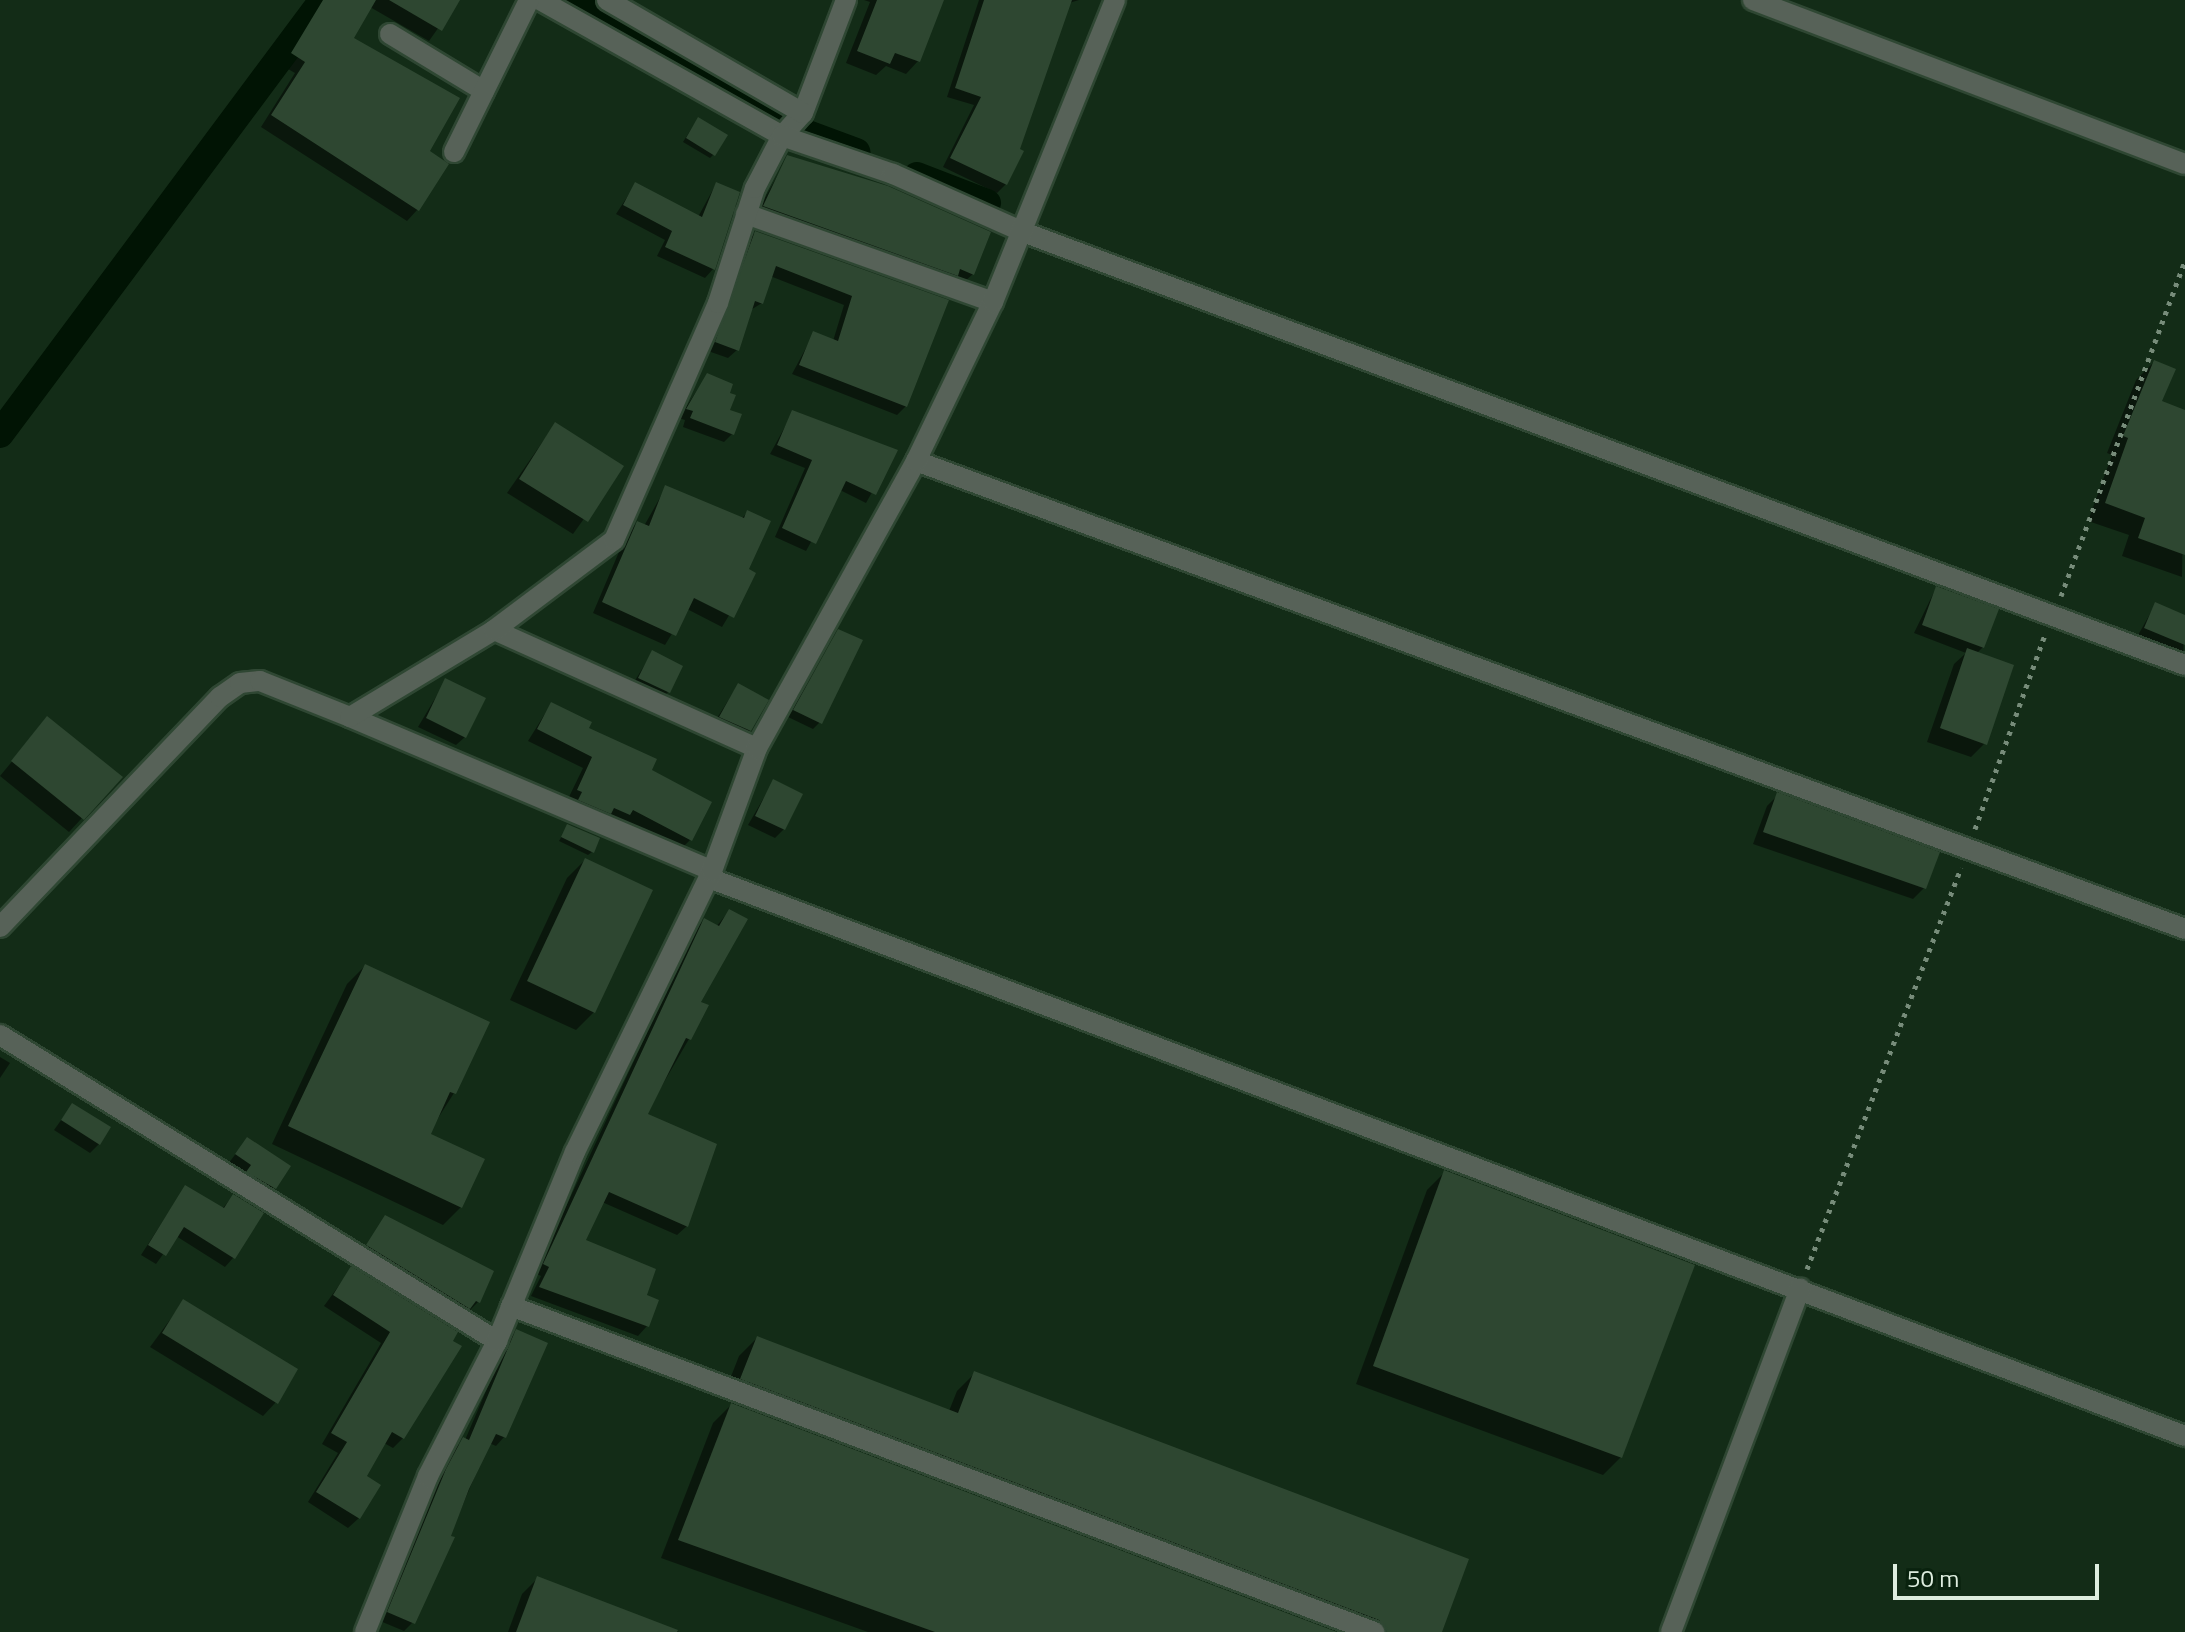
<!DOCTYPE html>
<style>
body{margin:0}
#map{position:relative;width:2185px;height:1632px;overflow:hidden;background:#132c17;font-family:"Titillium Web",sans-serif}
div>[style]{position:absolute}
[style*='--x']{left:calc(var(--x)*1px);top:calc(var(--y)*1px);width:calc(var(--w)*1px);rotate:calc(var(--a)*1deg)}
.shadow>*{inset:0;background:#0007}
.canal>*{height:28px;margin:-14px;padding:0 14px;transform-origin:14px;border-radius:14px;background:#011404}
.building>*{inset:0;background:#2e4731}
.path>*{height:5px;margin-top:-2.5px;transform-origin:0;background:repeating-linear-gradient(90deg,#778c7a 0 4px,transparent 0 10px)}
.roads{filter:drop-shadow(2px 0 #2f4733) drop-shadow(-2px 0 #2f4733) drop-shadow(0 2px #2f4733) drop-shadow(0 -2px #2f4733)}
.minor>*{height:20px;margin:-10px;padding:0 10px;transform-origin:10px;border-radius:10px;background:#576258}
span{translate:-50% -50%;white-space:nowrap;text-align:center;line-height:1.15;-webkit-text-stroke:8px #09220e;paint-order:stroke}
.scale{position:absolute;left:1893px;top:1564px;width:206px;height:36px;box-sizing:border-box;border:4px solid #deeddf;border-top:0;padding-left:10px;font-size:24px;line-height:28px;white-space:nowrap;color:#deeddf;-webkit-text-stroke:6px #09220e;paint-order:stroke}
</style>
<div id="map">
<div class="shadow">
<i style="clip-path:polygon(319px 0,458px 0,429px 41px,370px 7px,352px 39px,427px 151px,418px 209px,407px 221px,261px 127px,295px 73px,281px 65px)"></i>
<i style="clip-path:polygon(864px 0,942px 0,918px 61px,906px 74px,886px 66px,876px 75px,846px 63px,870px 2px)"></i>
<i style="clip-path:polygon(979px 0,1079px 0,1069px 3px,1006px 184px,997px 193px,943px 167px,974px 105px,947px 97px)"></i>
<i style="clip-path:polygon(695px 123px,714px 154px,710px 158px,683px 142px)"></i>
<i style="clip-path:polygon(788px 157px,973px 274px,964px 282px,756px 214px)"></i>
<i style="clip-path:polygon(716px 184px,738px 193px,713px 269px,705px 278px,657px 256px,665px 240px,616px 214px,635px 185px,698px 217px)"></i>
<i style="clip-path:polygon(755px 233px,946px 301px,906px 406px,897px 415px,792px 374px,814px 333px,833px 341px,844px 305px,770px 276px,762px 303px,749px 311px,737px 350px,728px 358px,708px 351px,746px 242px)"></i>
<i style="clip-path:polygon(2154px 362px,2160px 402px,2185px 412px,2182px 577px,2122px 556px,2129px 535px,2088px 521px,2112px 455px,2107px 453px,2136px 380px)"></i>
<i style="clip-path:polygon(707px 375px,727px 411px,732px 434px,724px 442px,683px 427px,685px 420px,679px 418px)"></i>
<i style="clip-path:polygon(793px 412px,895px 451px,866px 503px,840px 490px,806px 551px,775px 537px,805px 468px,770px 454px)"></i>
<i style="clip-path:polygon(555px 424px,621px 467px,573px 534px,507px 493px)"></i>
<i style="clip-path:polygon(666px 487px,741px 519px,748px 512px,746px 570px,754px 574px,722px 627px,687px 609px,665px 645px,593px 613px,627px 533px,637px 523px,644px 526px)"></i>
<i style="clip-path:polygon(1936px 588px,1983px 647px,1976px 654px,1985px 743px,1971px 757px,1927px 742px,1954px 664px,1966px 653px,1914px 633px)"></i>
<i style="clip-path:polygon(2155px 605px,2185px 617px,2183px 656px,2137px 637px)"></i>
<i style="clip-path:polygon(838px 632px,820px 722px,813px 729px,788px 717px)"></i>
<i style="clip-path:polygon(652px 653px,668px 692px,660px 701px,631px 687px)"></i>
<i style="clip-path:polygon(446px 680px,465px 737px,456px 745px,418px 727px)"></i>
<i style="clip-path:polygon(738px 685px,750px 730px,741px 739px,712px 726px)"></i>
<i style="clip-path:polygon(551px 704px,649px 770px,690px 840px,679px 851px,622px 821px,618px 825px,567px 801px,583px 768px,528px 741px)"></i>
<i style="clip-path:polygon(48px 718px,120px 777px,69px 832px,0 776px)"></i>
<i style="clip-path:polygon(773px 782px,784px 829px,775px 838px,748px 825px)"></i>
<i style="clip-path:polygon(1778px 795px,1924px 888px,1913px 899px,1753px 844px,1767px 806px)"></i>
<i style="clip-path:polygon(568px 826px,592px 852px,588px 855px,559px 841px)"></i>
<i style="clip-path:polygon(585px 860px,594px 1012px,576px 1030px,510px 1000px,567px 878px)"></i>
<i style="clip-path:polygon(729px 911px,689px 1039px,645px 1115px,687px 1226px,677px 1235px,602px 1202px,584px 1241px,645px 1297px,647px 1326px,638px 1336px,531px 1296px,541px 1276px,535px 1273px,695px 930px,704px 920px,716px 927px)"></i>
<i style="clip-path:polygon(365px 966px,454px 1093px,428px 1134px,461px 1207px,443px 1225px,272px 1144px,347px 984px)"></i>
<i style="clip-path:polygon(0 1057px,10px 1063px,0 1078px)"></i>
<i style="clip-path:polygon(72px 1105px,99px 1144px,90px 1153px,54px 1130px)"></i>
<i style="clip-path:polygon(247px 1139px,288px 1166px,266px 1197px,228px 1164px)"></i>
<i style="clip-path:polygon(1445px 1172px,1621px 1457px,1603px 1475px,1356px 1384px,1427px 1190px)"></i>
<i style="clip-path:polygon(185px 1187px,222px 1209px,233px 1196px,233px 1258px,225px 1267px,176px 1236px,156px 1264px,141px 1255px)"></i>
<i style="clip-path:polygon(386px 1217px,478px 1302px,470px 1310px,460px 1317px,362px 1255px)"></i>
<i style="clip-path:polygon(351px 1269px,455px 1333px,403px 1438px,393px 1448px,384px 1443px,364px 1476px,359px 1518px,348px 1528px,308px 1502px,338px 1453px,322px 1444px,381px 1343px,324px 1306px)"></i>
<i style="clip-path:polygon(183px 1302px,276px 1402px,263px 1416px,150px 1347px)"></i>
<i style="clip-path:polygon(517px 1331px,504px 1437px,496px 1446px,489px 1443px,413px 1622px,404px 1631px,380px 1621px,438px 1480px,454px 1448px,465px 1440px,508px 1340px)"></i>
<i style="clip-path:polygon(757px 1338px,949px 1411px,957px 1391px,975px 1373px,1440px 1632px,1347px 1632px,723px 1397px,739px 1356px)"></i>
<i style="clip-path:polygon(731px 1405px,1332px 1632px,868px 1632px,661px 1558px,713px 1423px)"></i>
<i style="clip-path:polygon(537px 1579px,679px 1632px,508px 1632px,522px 1594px)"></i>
</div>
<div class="canal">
<i style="--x:567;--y:0;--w:256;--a:29.8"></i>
<i style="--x:789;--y:127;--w:72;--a:20.5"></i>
<i style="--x:917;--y:176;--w:75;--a:21.1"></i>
<i style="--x:0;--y:434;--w:541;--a:-53.34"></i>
</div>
<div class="building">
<i style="clip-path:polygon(323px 0,376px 0,354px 38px,460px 98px,430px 151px,449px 164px,419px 211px,271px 115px,305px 62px,291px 53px)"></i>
<i style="clip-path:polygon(389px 0,460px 0,442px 31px)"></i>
<i style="clip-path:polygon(877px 0,944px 0,920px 62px,895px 53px,890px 64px,857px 51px)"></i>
<i style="clip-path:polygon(984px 0,1072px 0,1020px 149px,1024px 151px,1007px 185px,950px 158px,981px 97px,955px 88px)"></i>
<i style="clip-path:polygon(698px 117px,728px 135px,715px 156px,686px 138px)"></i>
<i style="clip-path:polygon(787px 155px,888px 186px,991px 232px,974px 275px,960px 269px,958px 276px,763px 206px)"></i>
<i style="clip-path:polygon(635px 182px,702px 217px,716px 182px,740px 192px,715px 270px,665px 247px,672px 231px,623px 205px)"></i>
<i style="clip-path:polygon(755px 231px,949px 300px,907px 407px,799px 365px,813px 331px,838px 341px,852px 296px,776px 266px,763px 304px,755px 301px,739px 351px,715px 342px)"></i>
<i style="clip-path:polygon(2154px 360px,2176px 369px,2162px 401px,2185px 410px,2185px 555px,2138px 538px,2145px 518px,2105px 503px,2128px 438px,2123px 436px)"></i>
<i style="clip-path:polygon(707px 373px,733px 384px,730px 393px,736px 395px,730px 410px,742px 414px,734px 435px,690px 418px,693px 411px,686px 409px)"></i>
<i style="clip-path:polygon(792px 410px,898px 450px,876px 495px,846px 481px,816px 544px,782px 528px,812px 460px,777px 445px)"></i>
<i style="clip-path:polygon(555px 422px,624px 466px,588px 522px,519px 479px)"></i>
<i style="clip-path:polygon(665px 485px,744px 518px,747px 510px,771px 521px,749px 569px,756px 573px,734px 618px,694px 598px,676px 636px,602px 602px,637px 521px,649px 526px)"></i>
<i style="clip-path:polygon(1936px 586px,1999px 609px,1984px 648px,1922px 625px)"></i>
<i style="clip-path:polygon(2155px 602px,2185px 615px,2185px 645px,2144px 628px)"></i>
<i style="clip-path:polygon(838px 629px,863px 640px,822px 724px,793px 710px)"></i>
<i style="clip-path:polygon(1967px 648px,2014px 665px,1987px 745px,1940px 728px)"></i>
<i style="clip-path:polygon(652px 650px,683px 666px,670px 693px,638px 678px)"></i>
<i style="clip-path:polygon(445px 678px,486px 698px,466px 738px,426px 718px)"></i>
<i style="clip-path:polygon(738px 683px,769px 700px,751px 731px,719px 717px)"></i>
<i style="clip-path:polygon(551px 702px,592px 722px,589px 728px,657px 759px,652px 770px,712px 802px,692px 841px,633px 810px,630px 815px,614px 808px,611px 814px,578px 800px,582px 792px,577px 790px,592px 757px,537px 729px)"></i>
<i style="clip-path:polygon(47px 716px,123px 777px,84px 820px,11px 761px)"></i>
<i style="clip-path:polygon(773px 779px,803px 794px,785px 830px,755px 816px)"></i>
<i style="clip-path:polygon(1777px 792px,1940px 852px,1926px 889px,1763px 832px)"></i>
<i style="clip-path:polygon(567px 824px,600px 838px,594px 853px,561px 837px)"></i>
<i style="clip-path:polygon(585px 858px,653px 890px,595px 1013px,527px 981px)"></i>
<i style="clip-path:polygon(729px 909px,748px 919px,701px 1002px,709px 1005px,691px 1040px,686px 1038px,648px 1114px,717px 1144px,688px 1227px,609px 1192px,586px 1240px,656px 1269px,647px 1295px,659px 1300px,649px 1327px,539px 1287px,549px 1267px,543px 1264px,704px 918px,719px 926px)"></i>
<i style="clip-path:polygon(365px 964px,490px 1022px,456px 1094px,450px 1092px,431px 1134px,485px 1159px,462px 1208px,288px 1126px)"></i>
<i style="clip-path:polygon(72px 1103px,111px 1127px,100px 1145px,61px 1120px)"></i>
<i style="clip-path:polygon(247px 1137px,291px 1166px,276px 1189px,246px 1172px,251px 1165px,235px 1154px)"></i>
<i style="clip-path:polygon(1444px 1170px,1695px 1265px,1622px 1458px,1373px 1366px)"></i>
<i style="clip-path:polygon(185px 1185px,224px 1208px,233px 1194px,264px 1213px,235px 1259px,184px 1227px,166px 1256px,148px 1245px)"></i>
<i style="clip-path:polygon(385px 1215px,494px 1271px,480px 1303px,476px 1301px,470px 1309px,366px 1245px)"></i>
<i style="clip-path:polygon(351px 1266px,458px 1332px,453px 1341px,462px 1346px,404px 1439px,392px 1432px,367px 1476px,381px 1485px,360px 1519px,316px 1492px,347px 1442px,331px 1433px,390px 1332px,333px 1295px)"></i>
<i style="clip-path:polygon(183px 1299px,298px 1369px,278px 1404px,162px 1333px)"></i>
<i style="clip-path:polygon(516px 1329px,548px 1343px,506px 1438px,496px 1434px,469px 1489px,451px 1536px,455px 1537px,415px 1624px,387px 1612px,446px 1469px,463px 1437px,469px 1440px)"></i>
<i style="clip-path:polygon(757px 1336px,958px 1413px,974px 1371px,1469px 1559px,1442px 1632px,1387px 1632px,1379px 1620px,740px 1379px)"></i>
<i style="clip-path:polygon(731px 1403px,1337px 1632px,935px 1632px,678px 1540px)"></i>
<i style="clip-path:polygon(537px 1576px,678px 1630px,677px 1632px,516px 1632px)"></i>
</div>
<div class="path">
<i style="--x:2061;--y:596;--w:358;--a:-69.7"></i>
<i style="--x:1975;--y:829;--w:206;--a:-70.2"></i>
<i style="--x:1807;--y:1269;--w:430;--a:-69"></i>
</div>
<div class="roads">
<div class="minor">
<i style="--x:540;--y:0;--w:278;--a:29.3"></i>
<i style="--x:782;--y:136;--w:31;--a:-48"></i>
<i style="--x:803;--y:113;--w:121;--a:-69.2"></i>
<i style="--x:607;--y:0;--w:226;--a:30"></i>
<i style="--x:1753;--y:0;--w:462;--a:20.8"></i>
<i style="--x:390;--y:34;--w:110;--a:31.2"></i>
<i style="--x:454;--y:152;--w:169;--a:-63.7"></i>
<i style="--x:746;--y:214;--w:262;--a:19.6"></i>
<i style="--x:916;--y:461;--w:1353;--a:20.24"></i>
<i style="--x:494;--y:630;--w:288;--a:24.2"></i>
<i style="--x:350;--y:717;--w:393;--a:23"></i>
<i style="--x:709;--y:878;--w:1578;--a:20.71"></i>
<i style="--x:0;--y:927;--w:318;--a:-46.3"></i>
<i style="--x:220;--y:697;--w:24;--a:-35"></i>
<i style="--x:240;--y:683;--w:20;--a:-6"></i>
<i style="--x:260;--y:681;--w:97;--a:21.8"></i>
<i style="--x:350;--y:717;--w:168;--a:-31.1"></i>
<i style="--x:494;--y:630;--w:150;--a:-36.9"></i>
<i style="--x:614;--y:540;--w:259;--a:-66.3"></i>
<i style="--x:718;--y:303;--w:121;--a:-72.2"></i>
<i style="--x:755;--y:188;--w:59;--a:-62.6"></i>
<i style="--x:782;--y:136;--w:117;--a:18.9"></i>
<i style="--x:893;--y:174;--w:142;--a:24"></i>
<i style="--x:1023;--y:232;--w:1240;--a:20.44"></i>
<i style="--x:0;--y:1035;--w:584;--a:31.62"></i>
<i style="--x:511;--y:1306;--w:923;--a:20.69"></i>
<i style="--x:365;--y:1632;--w:168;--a:-68"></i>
<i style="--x:428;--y:1476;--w:152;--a:-62.9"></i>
<i style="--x:497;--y:1341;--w:204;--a:-67.6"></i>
<i style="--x:575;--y:1152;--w:313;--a:-64"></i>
<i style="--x:712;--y:871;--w:131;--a:-69.9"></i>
<i style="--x:757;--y:748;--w:328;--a:-61"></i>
<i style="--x:916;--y:461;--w:177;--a:-64.2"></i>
<i style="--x:993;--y:302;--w:326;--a:-68"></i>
<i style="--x:1671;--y:1632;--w:367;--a:-69.4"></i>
</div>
</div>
<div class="scale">50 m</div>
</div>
